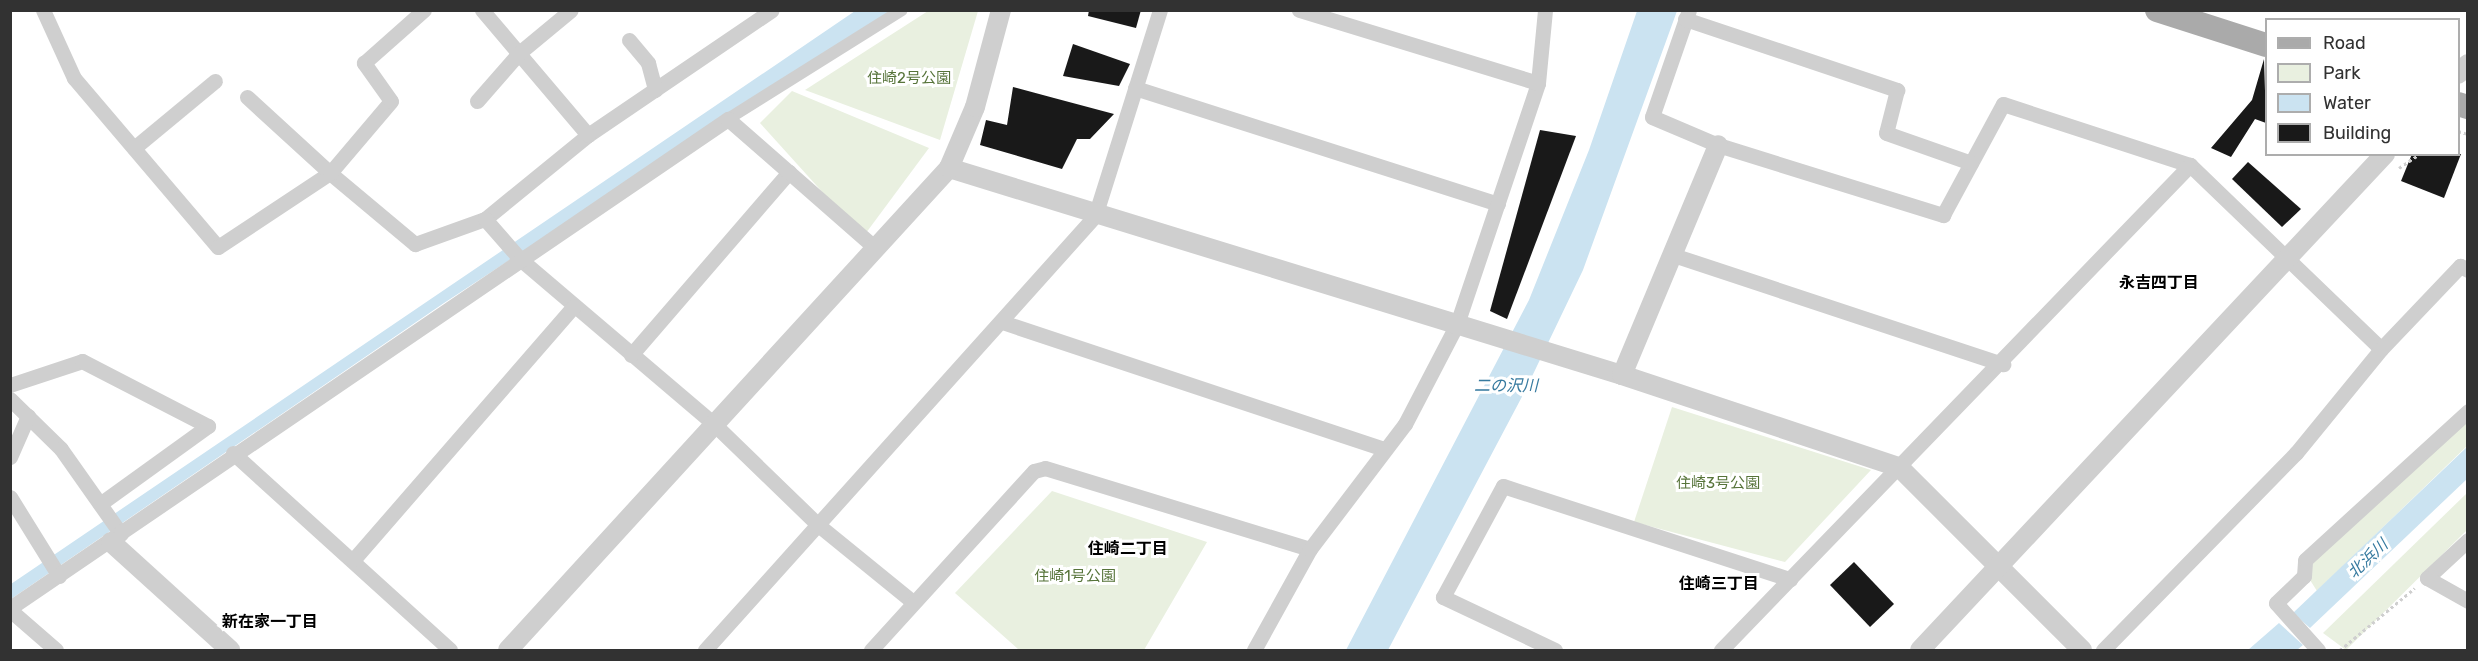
<!DOCTYPE html>
<meta charset="utf-8">
<style>
body{margin:0}
#map{position:relative;width:2478px;height:661px;overflow:hidden;background:#fff;font-family:Rubik,"Noto Sans JP",sans-serif}
div>[style]{position:absolute}
[style*='--x']{left:calc(var(--x)*1px);top:calc(var(--y)*1px);width:calc(var(--w)*1px);rotate:calc(var(--a)*1deg)}
.green>*{inset:0;background:#e9f0e0}
.water>*{inset:0;background:#cbe3f1}
.building>*{inset:0;background:#191919}
.path>*{height:3px;margin-top:-1.5px;transform-origin:0;background:repeating-linear-gradient(90deg,#cfcfcf 0 3px,transparent 0 6px)}
.pedestrian>*{height:12px;margin:-6px;padding:0 6px;transform-origin:6px;border-radius:6px;background:#cfcfcf}
.minor>*{height:15px;margin:-7.5px;padding:0 7.5px;transform-origin:7.5px;border-radius:7.5px;background:#cfcfcf}
.tertiary>*{height:20px;margin:-10px;padding:0 10px;transform-origin:10px;border-radius:10px;background:#cfcfcf}
.primary>*{height:24px;margin:-12px;padding:0 12px;transform-origin:12px;border-radius:12px;background:#aaa}
span{translate:-50% -50%;white-space:nowrap;text-align:center;line-height:1.15;-webkit-text-stroke:6px #fff;paint-order:stroke}
.park-label{font-size:15px;color:#57743a}
.neighbourhood-label{font-size:16px;color:#000;font-weight:700}
.water-label{font-size:16px;color:#367a9f;font-style:italic}
.frame{position:absolute;inset:0;border:12px solid #323232;pointer-events:none}
.legend{position:absolute;left:2265px;top:18px;width:195px;height:138px;box-sizing:border-box;background:#fff;border:2px solid #adadad;margin:0;padding:8px 10px;list-style:none;font-size:18px;color:#323232}
.legend li{display:flex;align-items:center;gap:12px;height:30px}
.legend b{width:30px;border:2px solid #adadad}
</style>
<div id="map">
<div class="green">
<i style="clip-path:polygon(928px 11px,978px 11px,940px 140px,805px 90px)"></i>
<i style="clip-path:polygon(792px 91px,929px 148px,863px 237px,760px 123px)"></i>
<i style="clip-path:polygon(1672px 407px,1871px 470px,1785px 562px,1634px 522px)"></i>
<i style="clip-path:polygon(2467px 412px,2467px 446px,2317px 591px,2303px 569px)"></i>
<i style="clip-path:polygon(1052px 491px,1207px 542px,1144px 650px,1019px 650px,955px 593px)"></i>
<i style="clip-path:polygon(2467px 493px,2467px 530px,2346px 650px,2323px 633px)"></i>
</div>
<div class="water">
<i style="clip-path:polygon(855px 11px,890px 11px,444px 303px,11px 599px,11px 584px)"></i>
<i style="clip-path:polygon(1637px 11px,1677px 11px,1583px 270px,1525px 391px,1388px 650px,1346px 650px,1529px 300px,1589px 150px)"></i>
<i style="clip-path:polygon(2467px 447px,2467px 479px,2310px 628px,2293px 613px)"></i>
<i style="clip-path:polygon(2279px 623px,2303px 645px,2297px 650px,2248px 650px)"></i>
</div>
<div class="building">
<i style="clip-path:polygon(1089px 10px,1141px 10px,1136px 28px,1088px 16px)"></i>
<i style="clip-path:polygon(1073px 44px,1130px 64px,1119px 86px,1063px 76px)"></i>
<i style="clip-path:polygon(2264px 59px,2266px 123px,2255px 119px,2231px 157px,2211px 148px,2252px 100px)"></i>
<i style="clip-path:polygon(1013px 87px,1054px 98px,1114px 114px,1090px 139px,1077px 139px,1062px 169px,980px 145px,986px 120px,1007px 125px)"></i>
<i style="clip-path:polygon(1540px 130px,1576px 136px,1507px 319px,1490px 311px)"></i>
<i style="clip-path:polygon(2412px 154px,2461px 154px,2444px 198px,2401px 181px)"></i>
<i style="clip-path:polygon(2248px 162px,2301px 209px,2282px 227px,2232px 179px)"></i>
<i style="clip-path:polygon(1854px 562px,1894px 604px,1870px 627px,1830px 585px)"></i>
</div>
<div class="path">
<i style="--x:2458;--y:131;--w:10;--a:17"></i>
<i style="--x:2399;--y:168;--w:25;--a:-34"></i>
<i style="--x:2340;--y:650;--w:97;--a:-39.6"></i>
</div>
<div class="pedestrian">
<i style="--x:728;--y:119;--w:205;--a:-32.1"></i>
</div>
<div class="minor">
<i style="--x:43;--y:10;--w:75;--a:65.5"></i>
<i style="--x:74;--y:78;--w:222;--a:49.6"></i>
<i style="--x:218;--y:247;--w:134;--a:-33.5"></i>
<i style="--x:330;--y:173;--w:111;--a:39.9"></i>
<i style="--x:415;--y:244;--w:74;--a:-19.7"></i>
<i style="--x:485;--y:219;--w:133;--a:-39.2"></i>
<i style="--x:588;--y:135;--w:222;--a:-34.2"></i>
<i style="--x:482;--y:10;--w:164;--a:49.7"></i>
<i style="--x:1689;--y:10;--w:113;--a:109.1"></i>
<i style="--x:1652;--y:117;--w:72;--a:23"></i>
<i style="--x:1718;--y:145;--w:236;--a:17.3"></i>
<i style="--x:1943;--y:215;--w:126;--a:-61.6"></i>
<i style="--x:2003;--y:104;--w:197;--a:18.1"></i>
<i style="--x:2190;--y:165;--w:265;--a:43.9"></i>
<i style="--x:1685;--y:19;--w:224;--a:18.5"></i>
<i style="--x:1897;--y:90;--w:44;--a:104.3"></i>
<i style="--x:1886;--y:133;--w:90;--a:19.4"></i>
<i style="--x:629;--y:40;--w:30;--a:50"></i>
<i style="--x:648;--y:63;--w:28;--a:75"></i>
<i style="--x:1538;--y:83;--w:73;--a:-84.5"></i>
<i style="--x:1135;--y:88;--w:381;--a:17.7"></i>
<i style="--x:247;--y:97;--w:113;--a:42.5"></i>
<i style="--x:330;--y:173;--w:94;--a:-49.7"></i>
<i style="--x:391;--y:101;--w:47;--a:-125.4"></i>
<i style="--x:364;--y:63;--w:80;--a:-41.5"></i>
<i style="--x:477;--y:101;--w:64;--a:-48.8"></i>
<i style="--x:519;--y:53;--w:67;--a:-39.6"></i>
<i style="--x:134;--y:148;--w:105;--a:-39.6"></i>
<i style="--x:485;--y:219;--w:53;--a:48.8"></i>
<i style="--x:520;--y:259;--w:257;--a:40.4"></i>
<i style="--x:716;--y:426;--w:141;--a:44.1"></i>
<i style="--x:817;--y:524;--w:124;--a:39.1"></i>
<i style="--x:1673;--y:255;--w:348;--a:18.3"></i>
<i style="--x:1002;--y:322;--w:403;--a:18.4"></i>
<i style="--x:631;--y:355;--w:242;--a:-49.2"></i>
<i style="--x:10;--y:385;--w:76;--a:-18.4"></i>
<i style="--x:82;--y:361;--w:142;--a:27.3"></i>
<i style="--x:208;--y:426;--w:133;--a:144.2"></i>
<i style="--x:10;--y:399;--w:71;--a:44.4"></i>
<i style="--x:61;--y:449;--w:104;--a:54.8"></i>
<i style="--x:233;--y:453;--w:293;--a:42.2"></i>
<i style="--x:10;--y:457;--w:45;--a:-66.3"></i>
<i style="--x:10;--y:497;--w:93;--a:58.2"></i>
<i style="--x:2468;--y:540;--w:56;--a:137.2"></i>
<i style="--x:2427;--y:578;--w:47;--a:29.3"></i>
<i style="--x:354;--y:559;--w:335;--a:-49"></i>
<i style="--x:10;--y:608;--w:869;--a:-34.26"></i>
<i style="--x:728;--y:119;--w:194;--a:41.2"></i>
<i style="--x:10;--y:610;--w:61;--a:41"></i>
<i style="--x:705;--y:650;--w:583;--a:-48.06"></i>
<i style="--x:1095;--y:216;--w:216;--a:-72.5"></i>
<i style="--x:871;--y:650;--w:242;--a:-47.7"></i>
<i style="--x:1034;--y:471;--w:11;--a:-15"></i>
<i style="--x:1045;--y:468;--w:277;--a:17"></i>
<i style="--x:1254;--y:650;--w:115;--a:-61"></i>
<i style="--x:1310;--y:549;--w:157;--a:-52.8"></i>
<i style="--x:1405;--y:424;--w:113;--a:-62.5"></i>
<i style="--x:1457;--y:324;--w:254;--a:-71.4"></i>
<i style="--x:1538;--y:83;--w:250;--a:-163"></i>
<i style="--x:1555;--y:650;--w:124;--a:-154.7"></i>
<i style="--x:1443;--y:597;--w:126;--a:-61.6"></i>
<i style="--x:1503;--y:486;--w:302;--a:18"></i>
<i style="--x:1721;--y:650;--w:675;--a:-45.96"></i>
<i style="--x:2103;--y:650;--w:276;--a:-45.6"></i>
<i style="--x:2296;--y:453;--w:134;--a:-50.7"></i>
<i style="--x:2381;--y:349;--w:115;--a:-46.4"></i>
<i style="--x:2460;--y:266;--w:9;--a:27"></i>
<i style="--x:2318;--y:650;--w:63;--a:-131.8"></i>
<i style="--x:2276;--y:603;--w:39;--a:-44"></i>
<i style="--x:2304;--y:576;--w:16;--a:-86"></i>
<i style="--x:2305;--y:560;--w:221;--a:-42.4"></i>
</div>
<div class="tertiary">
<i style="--x:2458;--y:74;--w:14;--a:-45"></i>
<i style="--x:949;--y:168;--w:704;--a:17.1"></i>
<i style="--x:1622;--y:375;--w:292;--a:18.4"></i>
<i style="--x:1899;--y:467;--w:259;--a:45"></i>
<i style="--x:1622;--y:375;--w:249;--a:-67.3"></i>
<i style="--x:111;--y:542;--w:161;--a:42.2"></i>
<i style="--x:508;--y:650;--w:653;--a:-47.54"></i>
<i style="--x:949;--y:168;--w:66;--a:-66.9"></i>
<i style="--x:975;--y:107;--w:100;--a:-75"></i>
<i style="--x:1920;--y:650;--w:680;--a:-46.85"></i>
</div>
<div class="primary">
<i style="--x:2157;--y:10;--w:114;--a:17.8"></i>
<i style="--x:2458;--y:104;--w:10;--a:17"></i>
</div>
<div class="park-label">
<span style="left:909px;top:79px">住崎2号公園</span>
<span style="left:1718px;top:484px">住崎3号公園</span>
<span style="left:1075px;top:577px">住崎1号公園</span>
</div>
<div class="neighbourhood-label">
<span style="left:2159px;top:283px">永吉四丁目</span>
<span style="left:1128px;top:549px">住崎二丁目</span>
<span style="left:1719px;top:584px">住崎三丁目</span>
<span style="left:270px;top:622px">新在家一丁目</span>
</div>
<div class="water-label">
<span style="left:1506px;top:386px">二の沢川</span>
<span style="left:2368px;top:559px;rotate:-43deg">北浜川</span>
</div>
<div class="frame"></div>
<ul class="legend">
<li><b style="height:8px;background:#aaa"></b>Road</li>
<li><b style="height:16px;background:#e9f0e0"></b>Park</li>
<li><b style="height:16px;background:#cbe3f1"></b>Water</li>
<li><b style="height:16px;background:#191919"></b>Building</li>
</ul>
</div>
